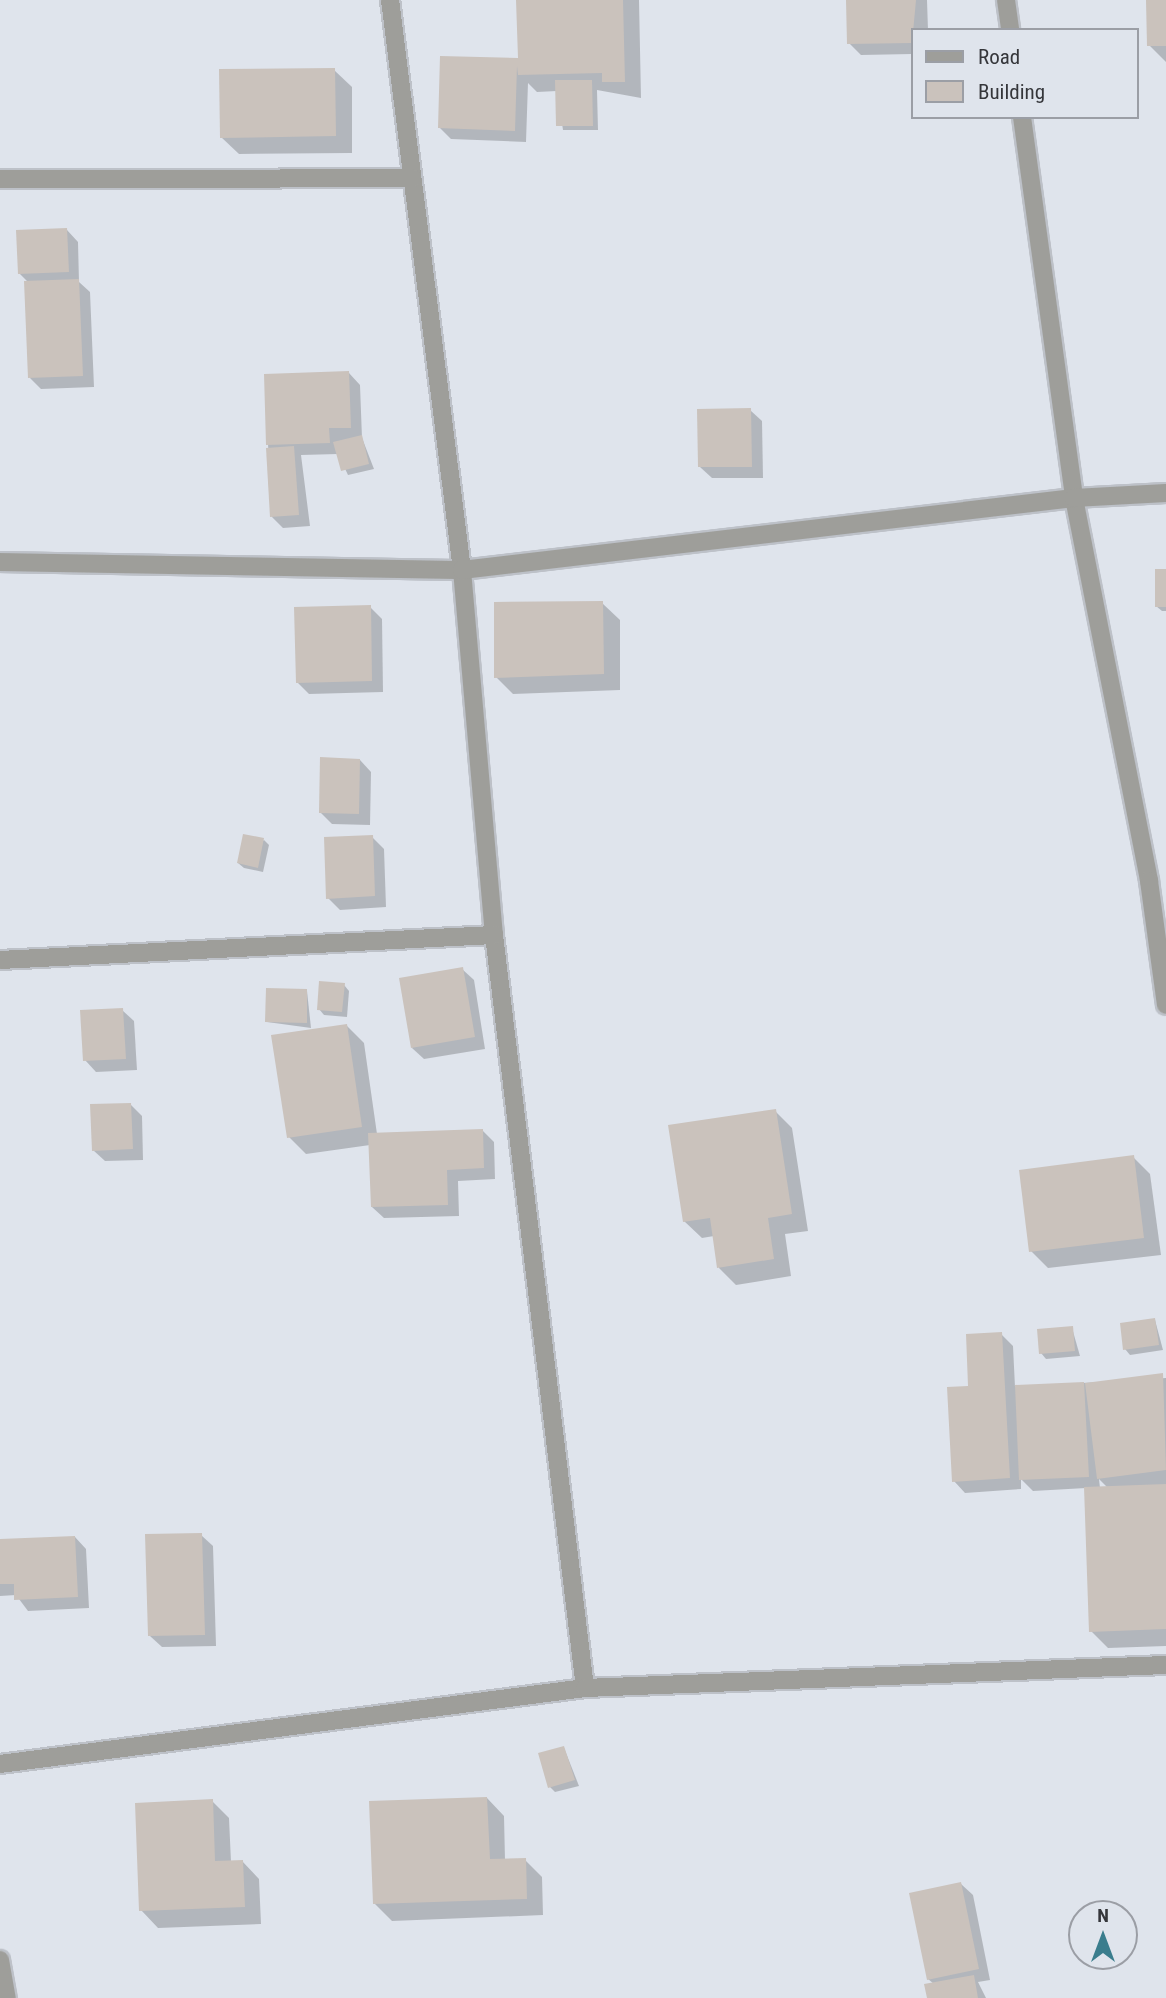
<!DOCTYPE html>
<style>
body{margin:0}
#map{position:relative;width:1166px;height:1998px;overflow:hidden;background:#dfe4ec;font-family:"Roboto Condensed",sans-serif}
div>[style]{position:absolute}
[style*='--x']{left:calc(var(--x)*1px);top:calc(var(--y)*1px);width:calc(var(--w)*1px);rotate:calc(var(--a)*1deg)}
.shadow>*{inset:0;background:#0003}
.building>*{inset:0;background:#cac2bc}
.roads{filter:drop-shadow(2px 0 #bdc1c8) drop-shadow(-2px 0 #bdc1c8) drop-shadow(0 2px #bdc1c8) drop-shadow(0 -2px #bdc1c8)}
.minor>*{height:18px;margin:-9px;padding:0 9px;transform-origin:9px;border-radius:9px;background:#9e9e9a}
span{translate:-50% -50%;white-space:nowrap;text-align:center;line-height:1.15;-webkit-text-stroke:7px #dfe4ec;paint-order:stroke}
.legend{position:absolute;left:911px;top:28px;width:228px;height:91px;box-sizing:border-box;background:#dfe4ec;border:2px solid #9b9ea5;margin:0;padding:9px 12px;list-style:none;font-size:21px;color:#35363a}
.legend li{display:flex;align-items:center;gap:14px;height:35px}
.legend b{width:35px;border:2px solid #9b9ea5}
.north{position:absolute;left:1068px;top:1900px;width:70px;height:70px;box-sizing:border-box;background:#dfe4ec;border:2px solid #9b9ea5;border-radius:50%;rotate:0deg;font-size:19px;font-weight:700;line-height:28px;text-align:center;color:#35363a}
.north::after{content:'';display:block;margin:auto;width:24px;height:32px;background:#3a7d8d;clip-path:polygon(50% 0,100% 100%,50% 72%,0 100%)}
</style>
<div id="map">
<div class="shadow">
<i style="clip-path:polygon(518px 0,639px 0,641px 98px,597px 90px,598px 130px,563px 130px,557px 91px,537px 92px,528px 83px,526px 142px,451px 139px,440px 128px,520px 63px)"></i>
<i style="clip-path:polygon(848px 0,927px 0,928px 30px,912px 30px,912px 54px,861px 55px,849px 43px)"></i>
<i style="clip-path:polygon(1148px 0,1166px 0,1166px 62px,1149px 45px)"></i>
<i style="clip-path:polygon(334px 70px,352px 87px,352px 153px,239px 154px,221px 137px)"></i>
<i style="clip-path:polygon(67px 230px,78px 242px,79px 282px,90px 292px,94px 387px,41px 389px,30px 378px,29px 283px,19px 273px)"></i>
<i style="clip-path:polygon(349px 373px,360px 385px,362px 438px,374px 469px,348px 475px,338px 454px,301px 455px,310px 526px,283px 528px,272px 517px,268px 444px)"></i>
<i style="clip-path:polygon(750px 410px,762px 421px,763px 478px,712px 478px,700px 467px)"></i>
<i style="clip-path:polygon(1166px 571px,1166px 611px,1162px 611px,1156px 606px)"></i>
<i style="clip-path:polygon(602px 603px,620px 620px,620px 690px,513px 694px,496px 677px)"></i>
<i style="clip-path:polygon(370px 607px,382px 619px,383px 692px,309px 694px,297px 682px)"></i>
<i style="clip-path:polygon(360px 760px,371px 772px,370px 825px,332px 824px,321px 813px)"></i>
<i style="clip-path:polygon(372px 837px,384px 849px,386px 907px,340px 910px,328px 898px)"></i>
<i style="clip-path:polygon(264px 840px,269px 845px,263px 872px,244px 868px,238px 863px)"></i>
<i style="clip-path:polygon(462px 969px,474px 980px,485px 1049px,424px 1059px,412px 1048px)"></i>
<i style="clip-path:polygon(344px 985px,349px 991px,347px 1017px,324px 1015px,319px 1009px)"></i>
<i style="clip-path:polygon(307px 991px,311px 1028px,267px 1022px)"></i>
<i style="clip-path:polygon(122px 1010px,134px 1021px,137px 1070px,96px 1072px,85px 1060px)"></i>
<i style="clip-path:polygon(347px 1026px,364px 1043px,377px 1134px,482px 1130px,494px 1142px,495px 1179px,458px 1181px,459px 1216px,384px 1218px,372px 1207px,370px 1145px,306px 1154px,289px 1137px)"></i>
<i style="clip-path:polygon(130px 1104px,142px 1116px,143px 1160px,105px 1161px,93px 1150px)"></i>
<i style="clip-path:polygon(775px 1111px,792px 1128px,808px 1231px,785px 1234px,791px 1276px,736px 1285px,719px 1268px,714px 1236px,702px 1238px,684px 1221px)"></i>
<i style="clip-path:polygon(1133px 1157px,1150px 1174px,1161px 1255px,1048px 1268px,1031px 1251px)"></i>
<i style="clip-path:polygon(1155px 1320px,1163px 1350px,1130px 1355px,1125px 1349px)"></i>
<i style="clip-path:polygon(1072px 1328px,1080px 1356px,1046px 1359px,1041px 1353px)"></i>
<i style="clip-path:polygon(evenodd,1001px 1334px,1013px 1346px,1015px 1387px,1166px 1378px,1166px 1646px,1108px 1648px,1091px 1631px,1086px 1488px,1033px 1491px,1021px 1479px,1021px 1489px,965px 1493px,954px 1481px,970px 1387px,1001px 1334px,1099px 1479px,1108px 1488px,1100px 1488px,1099px 1479px)"></i>
<i style="clip-path:polygon(201px 1535px,213px 1546px,216px 1646px,162px 1647px,150px 1636px)"></i>
<i style="clip-path:polygon(75px 1537px,86px 1549px,89px 1608px,28px 1611px,16px 1595px,0 1596px,0 1541px)"></i>
<i style="clip-path:polygon(564px 1748px,579px 1786px,555px 1792px,550px 1787px)"></i>
<i style="clip-path:polygon(487px 1798px,504px 1816px,505px 1860px,525px 1860px,542px 1877px,543px 1915px,392px 1921px,374px 1903px)"></i>
<i style="clip-path:polygon(212px 1801px,229px 1818px,231px 1862px,242px 1861px,259px 1879px,261px 1924px,158px 1928px,141px 1910px)"></i>
<i style="clip-path:polygon(961px 1884px,973px 1895px,990px 1980px,978px 1982px,986px 1998px,928px 1998px,934px 1984px,928px 1979px)"></i>
</div>
<div class="building">
<i style="clip-path:polygon(516px 0,623px 0,625px 82px,602px 82px,602px 73px,518px 75px,517px 66px,515px 131px,438px 128px,440px 56px,518px 58px)"></i>
<i style="clip-path:polygon(846px 0,916px 0,912px 43px,847px 44px)"></i>
<i style="clip-path:polygon(1146px 0,1166px 0,1166px 46px,1147px 46px)"></i>
<i style="clip-path:polygon(335px 68px,336px 136px,220px 138px,219px 69px)"></i>
<i style="clip-path:polygon(555px 80px,592px 80px,593px 126px,556px 126px)"></i>
<i style="clip-path:polygon(67px 228px,69px 272px,18px 274px,16px 230px)"></i>
<i style="clip-path:polygon(79px 279px,83px 376px,28px 378px,24px 281px)"></i>
<i style="clip-path:polygon(349px 371px,351px 428px,329px 428px,330px 443px,266px 445px,264px 374px)"></i>
<i style="clip-path:polygon(751px 408px,752px 467px,698px 467px,697px 409px)"></i>
<i style="clip-path:polygon(362px 435px,369px 464px,341px 471px,333px 442px)"></i>
<i style="clip-path:polygon(294px 446px,299px 515px,270px 517px,266px 448px)"></i>
<i style="clip-path:polygon(1155px 569px,1166px 569px,1166px 607px,1155px 607px)"></i>
<i style="clip-path:polygon(603px 601px,604px 674px,494px 678px,494px 602px)"></i>
<i style="clip-path:polygon(371px 605px,372px 681px,296px 683px,294px 607px)"></i>
<i style="clip-path:polygon(320px 757px,360px 759px,359px 814px,319px 813px)"></i>
<i style="clip-path:polygon(243px 834px,264px 838px,258px 868px,237px 863px)"></i>
<i style="clip-path:polygon(373px 835px,375px 896px,326px 899px,324px 837px)"></i>
<i style="clip-path:polygon(463px 967px,475px 1037px,411px 1048px,399px 978px)"></i>
<i style="clip-path:polygon(319px 981px,345px 983px,342px 1012px,317px 1010px)"></i>
<i style="clip-path:polygon(266px 988px,307px 989px,307px 1023px,265px 1022px)"></i>
<i style="clip-path:polygon(123px 1008px,126px 1059px,83px 1061px,80px 1010px)"></i>
<i style="clip-path:polygon(347px 1024px,362px 1127px,287px 1138px,271px 1035px)"></i>
<i style="clip-path:polygon(131px 1103px,133px 1149px,92px 1151px,90px 1104px)"></i>
<i style="clip-path:polygon(776px 1109px,792px 1214px,768px 1218px,774px 1259px,717px 1268px,710px 1218px,683px 1222px,668px 1125px)"></i>
<i style="clip-path:polygon(483px 1129px,484px 1168px,447px 1170px,448px 1205px,371px 1207px,368px 1133px)"></i>
<i style="clip-path:polygon(1134px 1155px,1144px 1238px,1029px 1252px,1019px 1170px)"></i>
<i style="clip-path:polygon(1155px 1318px,1159px 1345px,1123px 1350px,1120px 1323px)"></i>
<i style="clip-path:polygon(1073px 1326px,1075px 1351px,1039px 1354px,1037px 1329px)"></i>
<i style="clip-path:polygon(1002px 1332px,1010px 1478px,952px 1482px,947px 1387px,968px 1386px,966px 1334px)"></i>
<i style="clip-path:polygon(1163px 1373px,1166px 1470px,1097px 1479px,1085px 1383px)"></i>
<i style="clip-path:polygon(1084px 1382px,1089px 1477px,1019px 1480px,1015px 1385px)"></i>
<i style="clip-path:polygon(1166px 1484px,1166px 1629px,1089px 1632px,1084px 1487px)"></i>
<i style="clip-path:polygon(202px 1533px,205px 1635px,148px 1636px,145px 1534px)"></i>
<i style="clip-path:polygon(75px 1536px,78px 1597px,14px 1600px,14px 1584px,0 1584px,0 1539px)"></i>
<i style="clip-path:polygon(564px 1746px,575px 1780px,548px 1788px,538px 1753px)"></i>
<i style="clip-path:polygon(487px 1797px,490px 1859px,526px 1858px,527px 1899px,373px 1904px,369px 1801px)"></i>
<i style="clip-path:polygon(213px 1799px,215px 1861px,243px 1860px,245px 1907px,139px 1911px,135px 1803px)"></i>
<i style="clip-path:polygon(961px 1882px,979px 1969px,927px 1980px,909px 1893px)"></i>
<i style="clip-path:polygon(974px 1975px,978px 1998px,927px 1998px,924px 1984px)"></i>
</div>
<div class="roads">
<div class="minor">
<i style="--x:390;--y:0;--w:575;--a:82.8"></i>
<i style="--x:462;--y:570;--w:366;--a:85"></i>
<i style="--x:494;--y:935;--w:758;--a:83.11"></i>
<i style="--x:1006;--y:0;--w:30;--a:82"></i>
<i style="--x:1022;--y:117;--w:385;--a:82.2"></i>
<i style="--x:1074;--y:498;--w:390;--a:78.9"></i>
<i style="--x:1149;--y:881;--w:125;--a:82.2"></i>
<i style="--x:0;--y:179;--w:412;--a:-0.1"></i>
<i style="--x:0;--y:562;--w:462;--a:1"></i>
<i style="--x:462;--y:570;--w:616;--a:-6.71"></i>
<i style="--x:1074;--y:498;--w:92;--a:-3.1"></i>
<i style="--x:0;--y:960;--w:495;--a:-2.9"></i>
<i style="--x:0;--y:1764;--w:590;--a:-7.4"></i>
<i style="--x:585;--y:1688;--w:581;--a:-2.27"></i>
<i style="--x:0;--y:1960;--w:39;--a:80"></i>
</div>
</div>
<ul class="legend">
<li><b style="height:9px;background:#9e9e9a"></b>Road</li>
<li><b style="height:19px;background:#cac2bc"></b>Building</li>
</ul>
<div class="north">N</div>
</div>
